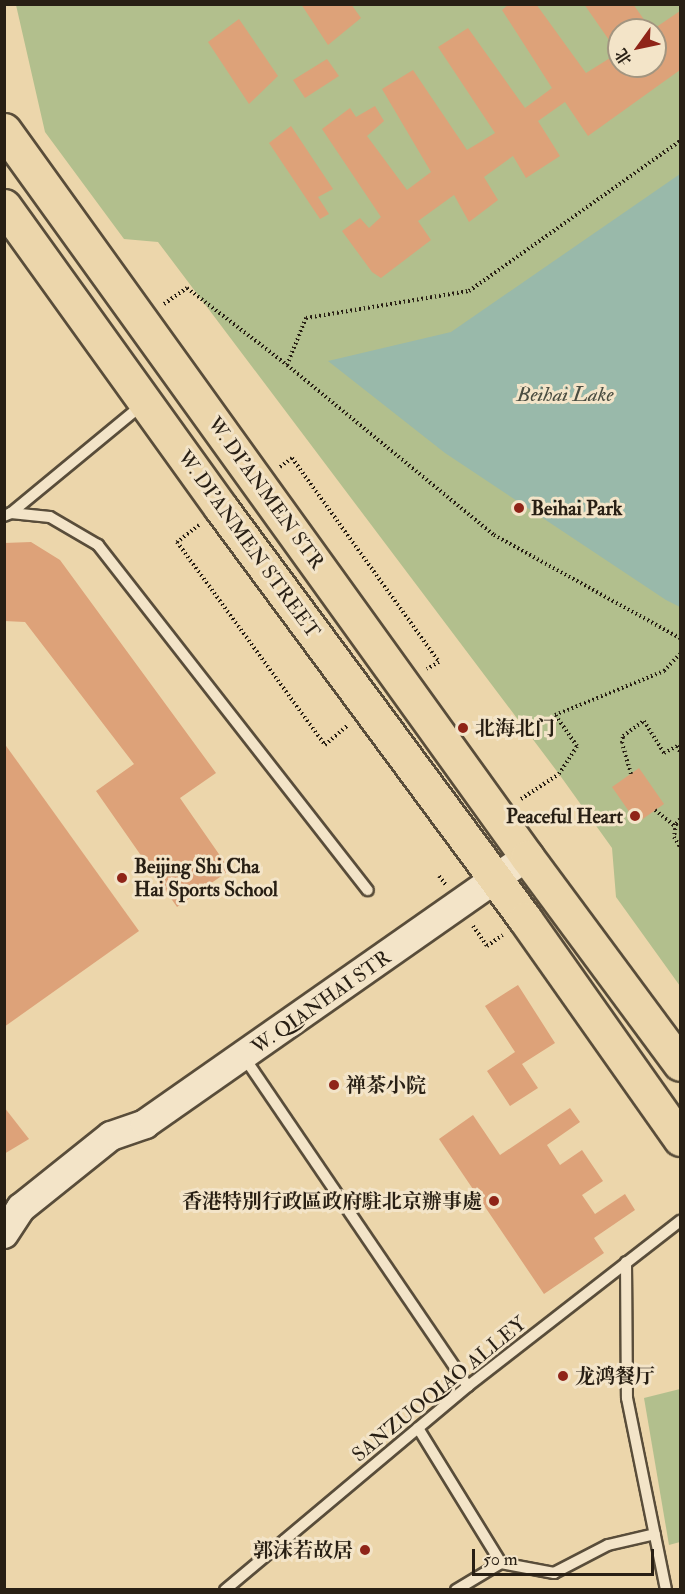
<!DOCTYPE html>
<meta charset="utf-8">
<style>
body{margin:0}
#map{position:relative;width:685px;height:1594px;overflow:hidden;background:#ecd6ab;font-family:"IM FELL Double Pica","Noto Serif SC",serif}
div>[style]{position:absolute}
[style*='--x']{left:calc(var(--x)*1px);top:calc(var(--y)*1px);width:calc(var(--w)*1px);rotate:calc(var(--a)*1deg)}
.green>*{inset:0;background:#b2bf8d}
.water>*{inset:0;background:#99b9aa}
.building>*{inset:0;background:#dda279}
.path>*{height:4px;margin-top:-2px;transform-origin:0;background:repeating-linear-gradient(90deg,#281f14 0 1.5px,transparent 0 4.5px)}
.roads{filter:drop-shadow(2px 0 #594d3a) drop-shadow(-2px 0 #594d3a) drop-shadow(0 2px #594d3a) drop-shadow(0 -2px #594d3a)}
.service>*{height:10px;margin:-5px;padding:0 5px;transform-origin:5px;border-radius:5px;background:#f3e4c8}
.tertiary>*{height:28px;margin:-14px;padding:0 14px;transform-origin:14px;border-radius:14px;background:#f3e4c8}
.primary>*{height:33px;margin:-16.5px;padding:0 16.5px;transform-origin:16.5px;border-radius:16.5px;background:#ecd6ab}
.dots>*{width:16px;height:16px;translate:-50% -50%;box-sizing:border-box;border:3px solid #f3e4c8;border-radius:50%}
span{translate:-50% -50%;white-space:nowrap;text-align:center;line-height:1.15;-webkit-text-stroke:6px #f3e4c8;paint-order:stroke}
.street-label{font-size:20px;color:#281f14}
.poi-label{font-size:20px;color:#281f14;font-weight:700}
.left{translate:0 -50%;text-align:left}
.right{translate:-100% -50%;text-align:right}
.water-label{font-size:21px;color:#4a4d41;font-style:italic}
.frame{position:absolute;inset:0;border:6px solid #281f14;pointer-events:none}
.north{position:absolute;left:607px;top:18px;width:60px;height:60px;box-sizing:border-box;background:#f3e4c8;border:2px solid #a29580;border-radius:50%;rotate:237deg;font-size:16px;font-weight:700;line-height:24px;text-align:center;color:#281f14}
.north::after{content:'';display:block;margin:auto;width:21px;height:27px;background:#8f2418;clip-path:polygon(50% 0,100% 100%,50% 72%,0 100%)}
.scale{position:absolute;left:472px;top:1549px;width:182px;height:27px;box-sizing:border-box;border:3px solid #281f14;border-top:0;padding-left:8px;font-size:18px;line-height:21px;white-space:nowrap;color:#281f14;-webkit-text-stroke:4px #f3e4c8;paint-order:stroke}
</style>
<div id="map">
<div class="green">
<i style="clip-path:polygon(evenodd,16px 5px,680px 5px,680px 986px,616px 897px,612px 848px,559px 774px,158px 242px,124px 239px,45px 132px,16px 5px,619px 30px,655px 30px,655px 66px,619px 66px,619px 30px)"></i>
<i style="clip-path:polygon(680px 1389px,680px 1542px,669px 1545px,644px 1398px)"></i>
</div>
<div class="water">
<i style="clip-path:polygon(680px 174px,680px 607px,666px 600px,445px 453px,328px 361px,451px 332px)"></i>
</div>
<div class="building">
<i style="clip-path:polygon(301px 4px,351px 4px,361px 18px,328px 45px)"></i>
<i style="clip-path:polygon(509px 4px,536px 4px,586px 73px,618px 53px,584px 4px,633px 4px,645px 21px,636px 28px,637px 30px,619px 30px,619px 66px,655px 66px,655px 30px,652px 30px,680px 11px,680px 70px,588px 136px,565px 102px,538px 121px,560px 156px,526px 178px,513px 156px,484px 177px,498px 200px,469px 222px,454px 195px,418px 221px,431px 240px,381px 278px,372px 272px,342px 231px,360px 218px,369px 228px,381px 217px,322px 129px,350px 108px,356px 117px,375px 106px,384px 121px,367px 136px,407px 190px,431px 172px,382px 89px,413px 70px,467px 150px,495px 133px,438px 47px,468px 28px,525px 108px,552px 88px,502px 10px)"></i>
<i style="clip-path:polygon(239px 19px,278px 76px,249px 104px,208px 42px)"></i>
<i style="clip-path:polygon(327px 59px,339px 76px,305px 98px,293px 80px)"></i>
<i style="clip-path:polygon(291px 126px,333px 189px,318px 197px,329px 214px,320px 219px,269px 143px)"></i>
<i style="clip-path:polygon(31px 542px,60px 560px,216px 773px,180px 798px,230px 870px,177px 907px,96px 791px,134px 764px,25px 622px,4px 621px,4px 543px)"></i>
<i style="clip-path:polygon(4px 743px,139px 931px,4px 1027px)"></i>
<i style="clip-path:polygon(639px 768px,664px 804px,637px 823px,612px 787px)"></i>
<i style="clip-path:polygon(518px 985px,555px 1043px,522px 1064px,538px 1088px,510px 1106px,487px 1071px,515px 1052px,485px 1006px)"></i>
<i style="clip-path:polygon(4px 1107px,29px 1139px,4px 1154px)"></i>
<i style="clip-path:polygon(570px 1108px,580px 1122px,547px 1145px,560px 1165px,582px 1150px,603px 1181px,582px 1195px,595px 1214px,625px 1194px,635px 1210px,594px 1238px,604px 1253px,544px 1294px,439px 1139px,473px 1115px,500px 1155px)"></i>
</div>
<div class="path">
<i style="--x:164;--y:304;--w:28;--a:-35"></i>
<i style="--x:187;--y:288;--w:126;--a:37.6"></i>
<i style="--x:287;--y:365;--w:268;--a:39.4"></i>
<i style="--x:494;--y:535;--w:213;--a:29"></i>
<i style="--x:287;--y:365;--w:51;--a:-68"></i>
<i style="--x:306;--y:318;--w:165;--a:-9.4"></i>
<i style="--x:469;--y:291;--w:259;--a:-35.4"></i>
<i style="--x:280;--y:467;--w:15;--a:-37"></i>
<i style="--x:292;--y:458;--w:251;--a:54.2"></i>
<i style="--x:439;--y:662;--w:14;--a:150"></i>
<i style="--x:199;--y:525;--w:28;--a:142"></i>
<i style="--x:177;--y:542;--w:251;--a:53.9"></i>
<i style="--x:325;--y:745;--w:29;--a:-41"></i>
<i style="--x:631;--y:774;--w:32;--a:-106"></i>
<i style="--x:622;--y:743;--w:7;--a:-82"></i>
<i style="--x:623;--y:736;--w:26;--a:-36"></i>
<i style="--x:644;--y:721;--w:38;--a:58"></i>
<i style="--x:664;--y:753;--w:15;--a:-28"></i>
<i style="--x:677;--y:746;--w:7;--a:63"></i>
<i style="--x:521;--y:799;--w:45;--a:-33.3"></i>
<i style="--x:559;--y:774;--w:33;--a:-57"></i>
<i style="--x:577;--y:746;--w:38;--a:-125"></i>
<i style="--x:555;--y:715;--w:118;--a:-22"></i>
<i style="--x:664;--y:671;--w:23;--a:-47"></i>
<i style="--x:655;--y:810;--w:26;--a:39"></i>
<i style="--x:680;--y:819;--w:6;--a:129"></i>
<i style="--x:676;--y:824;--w:13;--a:99"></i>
<i style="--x:674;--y:837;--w:12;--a:59"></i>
<i style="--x:439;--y:876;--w:11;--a:52"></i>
<i style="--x:473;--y:926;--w:24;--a:55"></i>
<i style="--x:487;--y:946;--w:19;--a:-35"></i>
</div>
<div class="roads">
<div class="service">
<i style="--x:11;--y:513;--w:171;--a:-39.5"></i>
<i style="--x:4;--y:516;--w:8;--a:-23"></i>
<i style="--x:11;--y:513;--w:39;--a:6"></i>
<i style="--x:50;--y:517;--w:56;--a:30.3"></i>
<i style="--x:98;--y:545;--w:438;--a:52"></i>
<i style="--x:244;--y:1057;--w:398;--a:55.8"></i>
<i style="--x:626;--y:1262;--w:136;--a:89.6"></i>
<i style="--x:627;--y:1398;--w:196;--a:78.5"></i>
<i style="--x:418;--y:1428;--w:158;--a:58.4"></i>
<i style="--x:225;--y:1590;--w:317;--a:-40"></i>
<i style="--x:468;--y:1386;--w:269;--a:-37.9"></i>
<i style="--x:456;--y:1590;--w:52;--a:-31"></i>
<i style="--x:501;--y:1563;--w:54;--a:10.7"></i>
<i style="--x:554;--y:1573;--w:61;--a:-27.4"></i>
<i style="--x:608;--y:1545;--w:48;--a:-13.2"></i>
</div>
<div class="tertiary">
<i style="--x:4;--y:1234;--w:31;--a:-57"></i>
<i style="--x:21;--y:1208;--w:115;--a:-38.7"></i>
<i style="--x:111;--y:1136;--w:36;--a:-19"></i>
<i style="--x:145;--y:1124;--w:466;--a:-35"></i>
</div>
<div class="primary">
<i style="--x:4;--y:130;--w:896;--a:54.27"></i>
<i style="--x:527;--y:857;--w:257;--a:53.5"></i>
<i style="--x:4;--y:206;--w:372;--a:54.3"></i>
<i style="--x:221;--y:508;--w:511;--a:53.51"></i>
<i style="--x:525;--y:919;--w:269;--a:54.8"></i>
</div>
</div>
<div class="dots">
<i style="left:519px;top:508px;background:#8f2418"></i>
<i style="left:463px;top:728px;background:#8f2418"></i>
<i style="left:635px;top:816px;background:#8f2418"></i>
<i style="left:122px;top:878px;background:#8f2418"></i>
<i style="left:334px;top:1085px;background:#8f2418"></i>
<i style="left:494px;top:1201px;background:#8f2418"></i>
<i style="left:563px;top:1376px;background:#8f2418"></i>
<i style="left:365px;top:1550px;background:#8f2418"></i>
</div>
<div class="street-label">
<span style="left:266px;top:493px;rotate:54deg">W. DI'ANMEN STR</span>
<span style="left:249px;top:544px;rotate:54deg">W. DI'ANMEN STREET</span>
<span style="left:321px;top:1002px;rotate:-35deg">W. QIANHAI STR</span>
<span style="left:439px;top:1389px;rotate:-39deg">SANZUOQIAO ALLEY</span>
</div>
<div class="poi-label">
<span class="left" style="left:531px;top:508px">Beihai Park</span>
<span class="left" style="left:475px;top:728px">北海北门</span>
<span class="right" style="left:623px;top:816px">Peaceful Heart</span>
<span class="left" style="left:134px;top:878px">Beijing Shi Cha<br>Hai Sports School</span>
<span class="left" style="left:346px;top:1085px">禅茶小院</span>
<span class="right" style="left:482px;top:1201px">香港特別行政區政府駐北京辦事處</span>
<span class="left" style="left:575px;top:1376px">龙鸿餐厅</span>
<span class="right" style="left:353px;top:1550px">郭沫若故居</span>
</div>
<div class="water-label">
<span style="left:565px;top:395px">Beihai Lake</span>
</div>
<div class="frame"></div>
<div class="north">北</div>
<div class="scale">50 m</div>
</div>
